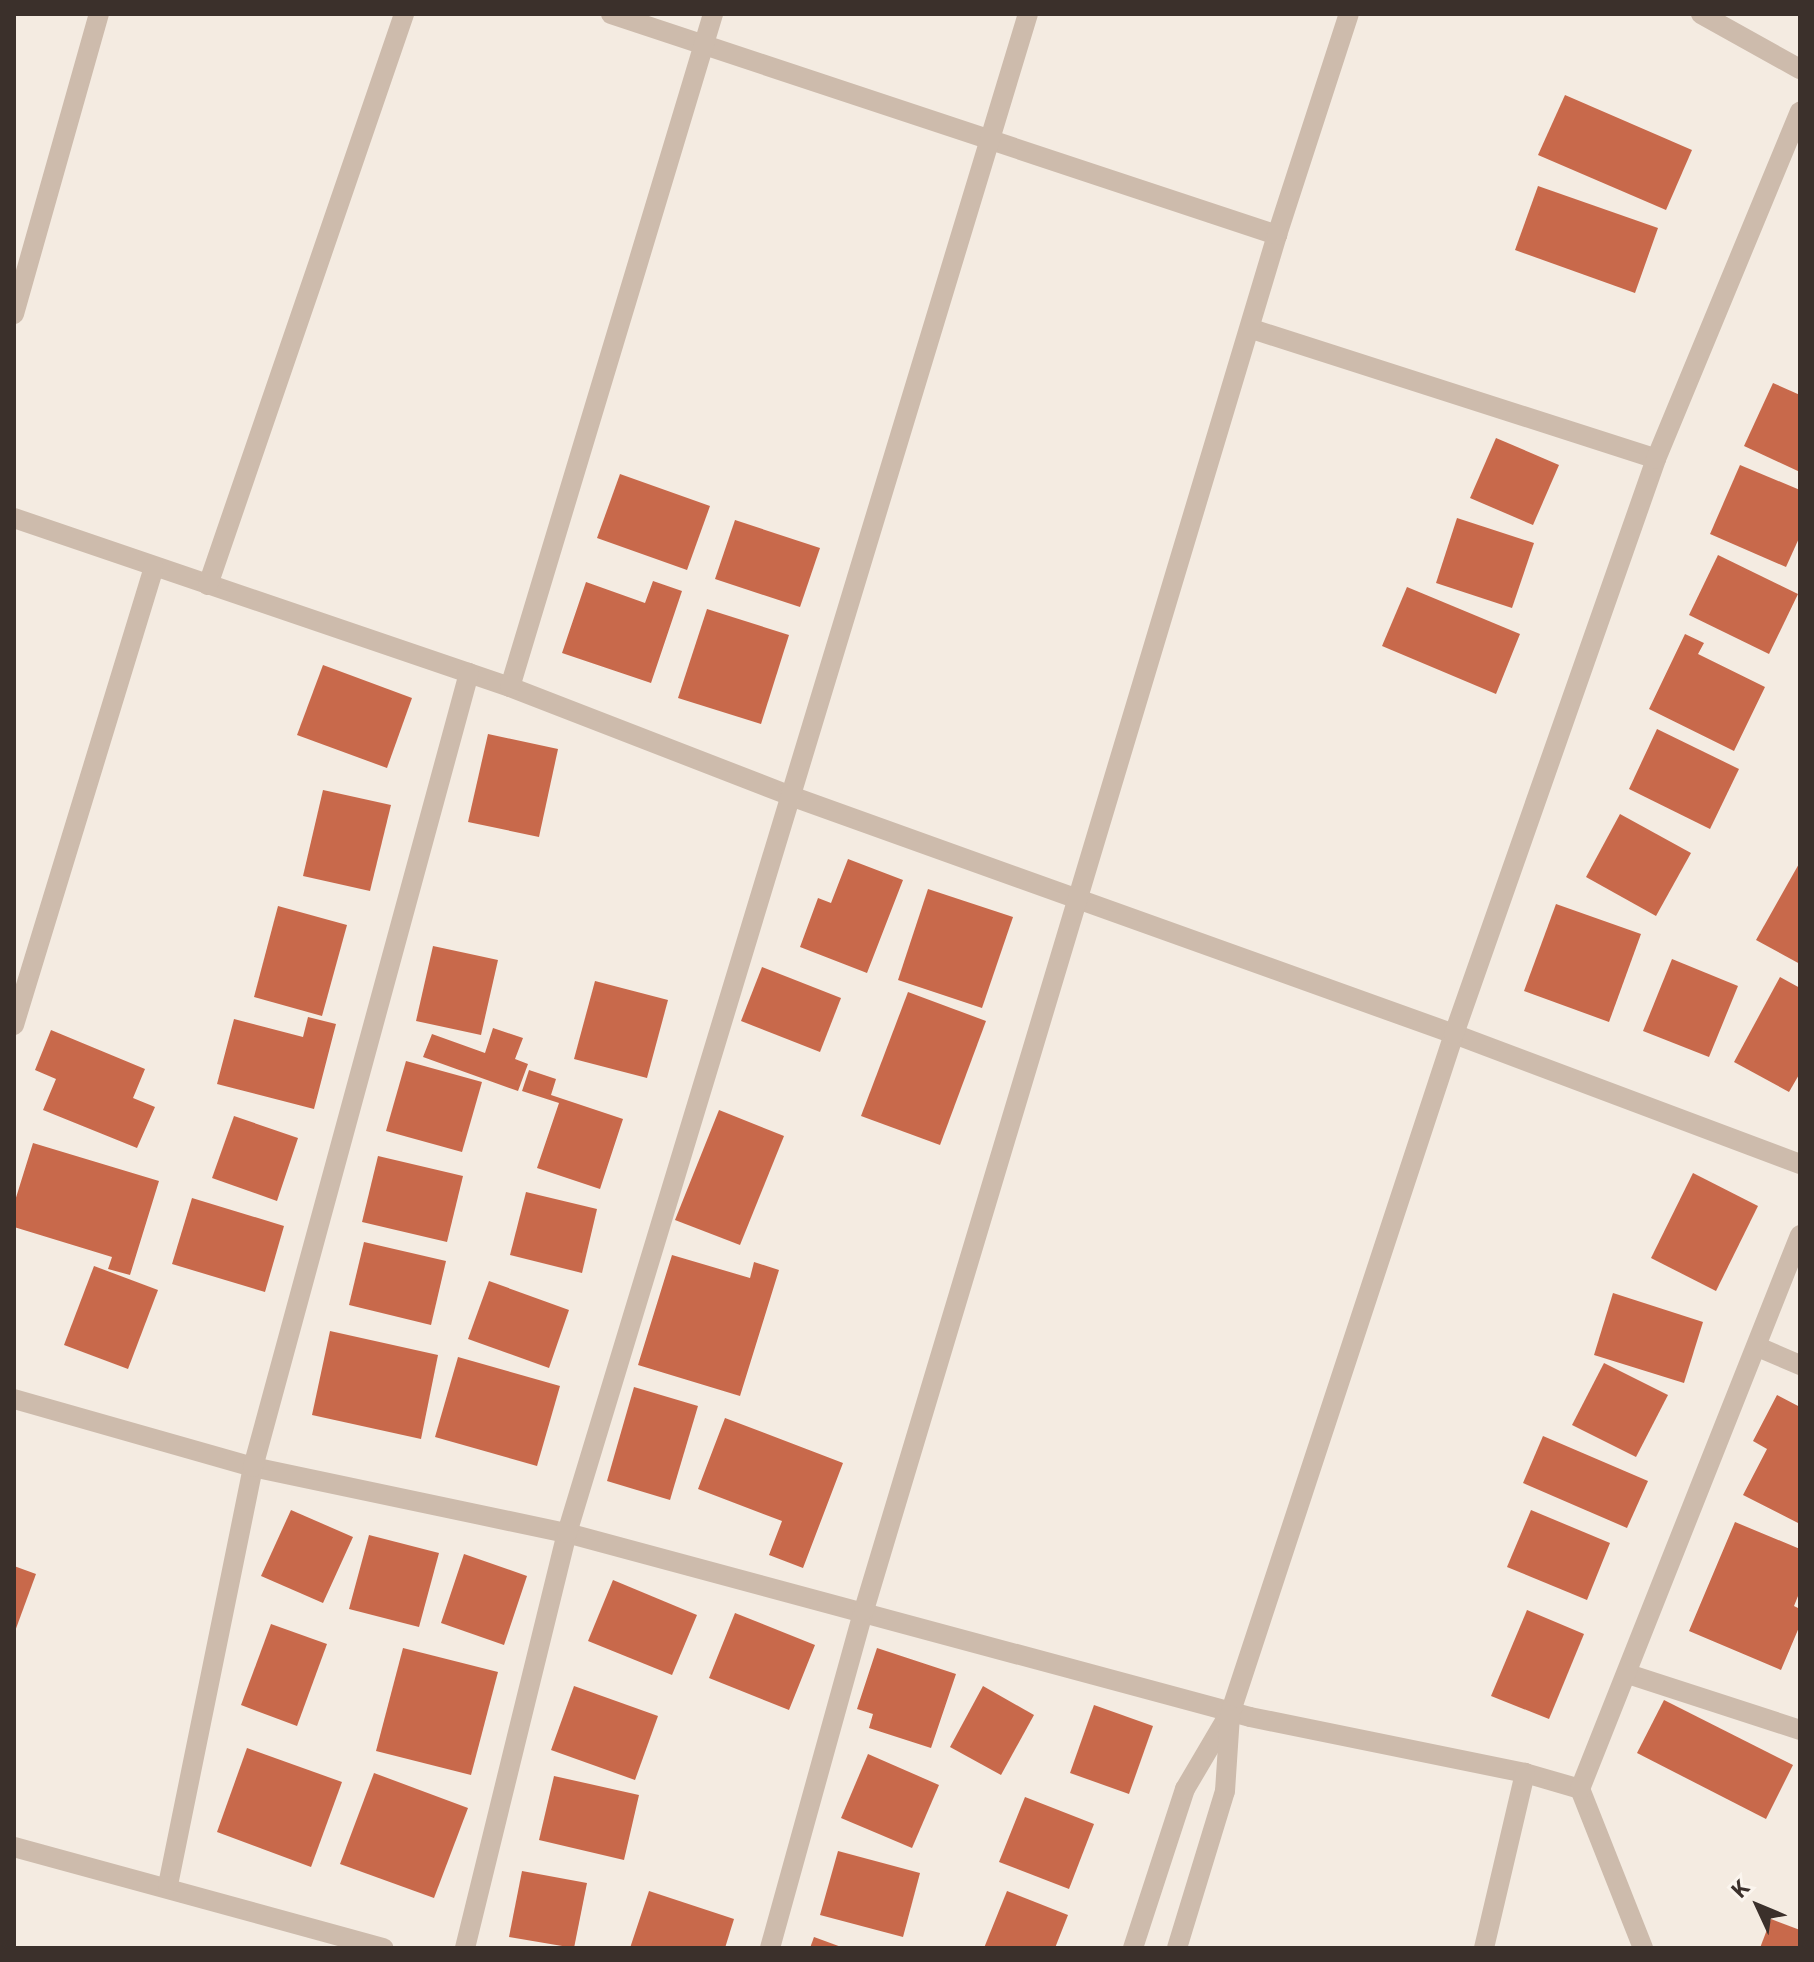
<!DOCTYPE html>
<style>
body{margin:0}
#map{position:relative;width:1814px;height:1962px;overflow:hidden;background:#f4ebe1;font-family:Roboto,sans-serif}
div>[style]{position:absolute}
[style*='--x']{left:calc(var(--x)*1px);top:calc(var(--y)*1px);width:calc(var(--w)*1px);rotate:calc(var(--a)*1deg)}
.building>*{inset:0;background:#c8694b}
.minor>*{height:20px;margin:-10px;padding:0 10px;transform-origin:10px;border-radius:10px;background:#cdbbac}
.tertiary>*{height:20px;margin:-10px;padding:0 10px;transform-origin:10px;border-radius:10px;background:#cdbbac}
span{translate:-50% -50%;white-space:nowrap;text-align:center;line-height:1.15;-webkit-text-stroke:6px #fbf5ee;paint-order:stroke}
.frame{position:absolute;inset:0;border:16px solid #3b302b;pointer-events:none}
.north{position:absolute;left:1718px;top:1866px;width:80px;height:80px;-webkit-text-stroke:6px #fbf5ee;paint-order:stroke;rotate:314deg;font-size:22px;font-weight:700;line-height:32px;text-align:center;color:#3b302b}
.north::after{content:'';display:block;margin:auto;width:28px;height:36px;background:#3b302b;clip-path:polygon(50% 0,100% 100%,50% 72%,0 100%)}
</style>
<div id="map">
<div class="building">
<i style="clip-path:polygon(1565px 95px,1692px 150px,1666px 210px,1538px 155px)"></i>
<i style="clip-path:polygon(1538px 186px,1658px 228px,1635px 293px,1515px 250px)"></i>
<i style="clip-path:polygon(1773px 383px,1800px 395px,1800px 472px,1744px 446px)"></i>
<i style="clip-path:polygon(1496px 438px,1559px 465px,1533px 525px,1470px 498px)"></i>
<i style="clip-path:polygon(1740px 465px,1800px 490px,1800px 536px,1786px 567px,1710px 534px)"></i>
<i style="clip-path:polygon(620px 474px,710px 506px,687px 570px,597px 538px)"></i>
<i style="clip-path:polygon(1457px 518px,1534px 543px,1512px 608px,1436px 583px)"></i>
<i style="clip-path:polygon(735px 520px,820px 548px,800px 607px,715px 579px)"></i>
<i style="clip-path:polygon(1718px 555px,1798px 594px,1769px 654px,1689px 615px)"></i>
<i style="clip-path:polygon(653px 581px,682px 591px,651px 683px,562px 653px,586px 582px,645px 603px)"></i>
<i style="clip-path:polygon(1407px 587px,1520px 634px,1496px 694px,1382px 646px)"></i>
<i style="clip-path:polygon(707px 609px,789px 635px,761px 724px,678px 698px)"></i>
<i style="clip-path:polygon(1685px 634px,1704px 643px,1698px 654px,1765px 687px,1734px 751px,1649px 709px)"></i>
<i style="clip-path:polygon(323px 665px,412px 698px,387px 768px,297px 735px)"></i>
<i style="clip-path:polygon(1657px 729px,1739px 769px,1710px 829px,1629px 789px)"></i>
<i style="clip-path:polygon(488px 734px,558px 749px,539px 837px,468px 822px)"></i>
<i style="clip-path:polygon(323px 790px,391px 805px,370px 891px,303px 876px)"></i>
<i style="clip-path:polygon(1620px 814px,1691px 853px,1656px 916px,1586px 877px)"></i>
<i style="clip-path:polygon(848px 859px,903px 880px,867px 973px,800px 947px,818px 898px,831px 903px)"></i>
<i style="clip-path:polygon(1800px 862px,1800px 964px,1756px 940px)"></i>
<i style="clip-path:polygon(928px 889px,1013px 917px,982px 1008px,898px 980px)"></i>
<i style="clip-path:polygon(1556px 904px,1641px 934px,1609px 1022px,1524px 991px)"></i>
<i style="clip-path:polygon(278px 906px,347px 925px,322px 1016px,254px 997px)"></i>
<i style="clip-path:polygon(433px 946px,498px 960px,481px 1035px,416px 1021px)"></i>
<i style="clip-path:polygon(1672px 959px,1738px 986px,1709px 1057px,1643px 1031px)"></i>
<i style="clip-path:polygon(762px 967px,841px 998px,820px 1052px,741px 1021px)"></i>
<i style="clip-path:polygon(1780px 977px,1800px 988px,1800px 1073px,1789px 1092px,1734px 1062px)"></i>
<i style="clip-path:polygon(595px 981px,668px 1000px,647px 1078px,574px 1059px)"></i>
<i style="clip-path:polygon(908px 992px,986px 1021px,940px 1145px,861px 1116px)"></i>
<i style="clip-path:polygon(308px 1017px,336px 1024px,314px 1109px,217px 1084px,234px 1019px,303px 1037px)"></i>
<i style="clip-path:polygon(493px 1028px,523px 1038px,515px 1059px,528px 1064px,518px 1091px,423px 1057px,432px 1034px,485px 1053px)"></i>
<i style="clip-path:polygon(51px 1030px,145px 1069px,133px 1098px,155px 1107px,137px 1148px,43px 1110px,56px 1079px,35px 1070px)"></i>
<i style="clip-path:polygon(406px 1061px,482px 1082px,462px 1152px,386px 1131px)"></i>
<i style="clip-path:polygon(529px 1070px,556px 1079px,551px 1095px,623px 1119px,600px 1189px,537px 1168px,559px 1103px,522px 1091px)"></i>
<i style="clip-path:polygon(719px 1110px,784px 1136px,740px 1245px,675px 1220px)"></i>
<i style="clip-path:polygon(234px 1116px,298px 1138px,277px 1201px,212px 1178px)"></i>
<i style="clip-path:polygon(33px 1143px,159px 1181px,130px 1275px,108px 1269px,112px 1257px,14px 1227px,14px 1204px)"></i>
<i style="clip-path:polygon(378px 1156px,463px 1176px,447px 1242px,362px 1222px)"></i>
<i style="clip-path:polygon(1693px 1173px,1758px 1206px,1716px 1291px,1651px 1258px)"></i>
<i style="clip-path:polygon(526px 1192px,597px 1209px,582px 1273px,510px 1255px)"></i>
<i style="clip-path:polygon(192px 1198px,284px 1226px,265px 1292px,172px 1264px)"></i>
<i style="clip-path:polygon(364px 1242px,446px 1261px,431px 1325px,349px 1305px)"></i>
<i style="clip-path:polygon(672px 1255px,750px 1278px,754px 1262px,779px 1270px,740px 1396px,638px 1365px)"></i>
<i style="clip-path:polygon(94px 1266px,158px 1290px,128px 1369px,64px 1345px)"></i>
<i style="clip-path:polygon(489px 1281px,569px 1310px,549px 1368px,468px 1339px)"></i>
<i style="clip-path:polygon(1613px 1293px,1703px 1322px,1684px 1383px,1594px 1355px)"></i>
<i style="clip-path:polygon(330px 1331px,438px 1355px,421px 1439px,312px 1415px)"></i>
<i style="clip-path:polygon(458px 1357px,560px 1386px,537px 1466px,435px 1437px)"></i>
<i style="clip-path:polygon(1604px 1363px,1668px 1395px,1636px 1457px,1572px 1425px)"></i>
<i style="clip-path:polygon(634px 1387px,698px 1406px,670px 1500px,607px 1481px)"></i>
<i style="clip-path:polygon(1777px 1395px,1800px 1407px,1800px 1524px,1743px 1495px,1767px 1449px,1753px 1441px)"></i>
<i style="clip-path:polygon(725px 1418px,843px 1463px,803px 1568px,769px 1555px,782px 1521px,698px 1489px)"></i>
<i style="clip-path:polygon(1543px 1436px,1648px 1481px,1627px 1528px,1523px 1483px)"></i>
<i style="clip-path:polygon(291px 1510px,353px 1537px,323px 1603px,261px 1576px)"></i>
<i style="clip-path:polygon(1531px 1510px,1610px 1543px,1587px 1600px,1507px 1567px)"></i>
<i style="clip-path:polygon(1735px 1522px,1800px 1549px,1800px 1591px,1794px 1606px,1800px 1609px,1800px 1625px,1781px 1670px,1689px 1631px)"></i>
<i style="clip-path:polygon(369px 1535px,439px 1553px,419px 1627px,349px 1609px)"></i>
<i style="clip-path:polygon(464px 1554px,527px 1576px,504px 1645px,441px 1623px)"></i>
<i style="clip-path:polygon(14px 1566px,36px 1574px,14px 1634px)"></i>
<i style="clip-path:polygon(613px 1580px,697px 1615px,672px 1675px,588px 1641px)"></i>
<i style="clip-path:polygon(1527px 1610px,1584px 1634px,1549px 1719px,1491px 1696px)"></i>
<i style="clip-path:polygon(735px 1613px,815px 1645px,789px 1710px,709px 1678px)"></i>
<i style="clip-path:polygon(271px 1624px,327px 1644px,297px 1726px,241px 1705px)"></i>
<i style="clip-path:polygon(403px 1648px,498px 1672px,471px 1775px,376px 1751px)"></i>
<i style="clip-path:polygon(877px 1648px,956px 1674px,931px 1748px,869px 1728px,873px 1714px,857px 1709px)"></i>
<i style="clip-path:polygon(574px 1686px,658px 1716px,635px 1780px,551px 1750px)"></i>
<i style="clip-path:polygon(983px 1686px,1034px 1715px,1001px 1775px,950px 1747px)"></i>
<i style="clip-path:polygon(1664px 1700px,1793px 1765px,1766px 1819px,1637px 1753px)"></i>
<i style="clip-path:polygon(1094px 1705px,1153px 1726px,1129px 1794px,1070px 1773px)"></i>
<i style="clip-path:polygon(247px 1748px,342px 1782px,311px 1867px,217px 1832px)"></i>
<i style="clip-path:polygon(868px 1754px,939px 1785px,912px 1848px,841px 1818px)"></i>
<i style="clip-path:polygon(374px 1773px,468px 1808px,434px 1898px,340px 1864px)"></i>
<i style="clip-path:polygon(554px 1776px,639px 1795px,624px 1860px,539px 1840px)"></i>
<i style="clip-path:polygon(1025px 1797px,1094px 1824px,1069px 1889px,999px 1862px)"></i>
<i style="clip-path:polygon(838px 1851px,920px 1873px,903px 1937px,820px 1915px)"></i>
<i style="clip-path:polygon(522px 1871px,587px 1883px,574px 1948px,509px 1937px)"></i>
<i style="clip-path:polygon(649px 1891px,734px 1919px,725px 1948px,630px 1948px)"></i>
<i style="clip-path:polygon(1007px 1891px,1068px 1915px,1055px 1948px,984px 1948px)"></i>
<i style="clip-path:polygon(1771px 1919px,1800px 1930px,1800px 1948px,1760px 1948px)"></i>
<i style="clip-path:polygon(814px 1937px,844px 1948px,810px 1948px)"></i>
</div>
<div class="minor">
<i style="--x:611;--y:14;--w:702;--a:18.36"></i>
<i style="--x:14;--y:314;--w:312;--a:-74.2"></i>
<i style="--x:1252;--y:329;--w:424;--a:17.8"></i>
<i style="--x:14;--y:518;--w:524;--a:18.82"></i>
<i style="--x:510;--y:687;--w:298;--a:21.2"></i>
<i style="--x:788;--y:795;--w:708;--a:19.74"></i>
<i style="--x:1454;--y:1034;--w:370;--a:20.6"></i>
<i style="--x:208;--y:585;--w:604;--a:-71.05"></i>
<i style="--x:510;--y:687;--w:703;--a:-73.21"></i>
<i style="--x:14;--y:1025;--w:478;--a:-73"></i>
<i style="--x:1758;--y:1347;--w:46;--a:23.2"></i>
<i style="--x:14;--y:1399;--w:248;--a:15.9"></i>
<i style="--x:253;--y:1467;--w:321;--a:11.9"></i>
<i style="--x:567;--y:1533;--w:707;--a:15.08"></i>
<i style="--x:1250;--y:1717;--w:281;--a:11.5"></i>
<i style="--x:1525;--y:1773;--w:57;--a:16.2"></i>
<i style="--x:1628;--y:1674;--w:181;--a:18"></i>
<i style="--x:14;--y:1847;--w:383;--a:15.3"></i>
<i style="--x:168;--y:1885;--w:427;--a:-78.5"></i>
<i style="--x:253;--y:1467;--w:823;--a:-74.78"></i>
<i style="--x:465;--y:1948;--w:427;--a:-76.2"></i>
<i style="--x:567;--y:1533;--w:1587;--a:-73.12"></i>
<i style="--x:770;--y:1948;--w:351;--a:-74.5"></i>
<i style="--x:864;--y:1610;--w:1436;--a:-73.28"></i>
<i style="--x:1277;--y:235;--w:232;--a:-72"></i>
<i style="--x:1484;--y:1948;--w:180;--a:-76.8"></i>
<i style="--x:1643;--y:1948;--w:171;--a:-111.6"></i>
<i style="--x:1580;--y:1789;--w:596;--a:-68.34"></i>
</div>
<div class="tertiary">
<i style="--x:1701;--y:14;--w:113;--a:29.1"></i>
<i style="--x:1133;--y:1948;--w:167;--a:-71.9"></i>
<i style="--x:1185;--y:1789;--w:91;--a:-59.5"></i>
<i style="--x:1231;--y:1711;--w:713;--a:-71.77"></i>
<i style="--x:1454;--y:1034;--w:609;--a:-70.64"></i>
<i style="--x:1656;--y:459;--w:376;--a:-67.5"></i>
<i style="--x:1177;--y:1948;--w:164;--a:-73"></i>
<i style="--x:1225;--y:1791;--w:76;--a:-86.2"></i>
</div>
<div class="frame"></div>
<div class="north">K</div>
</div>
